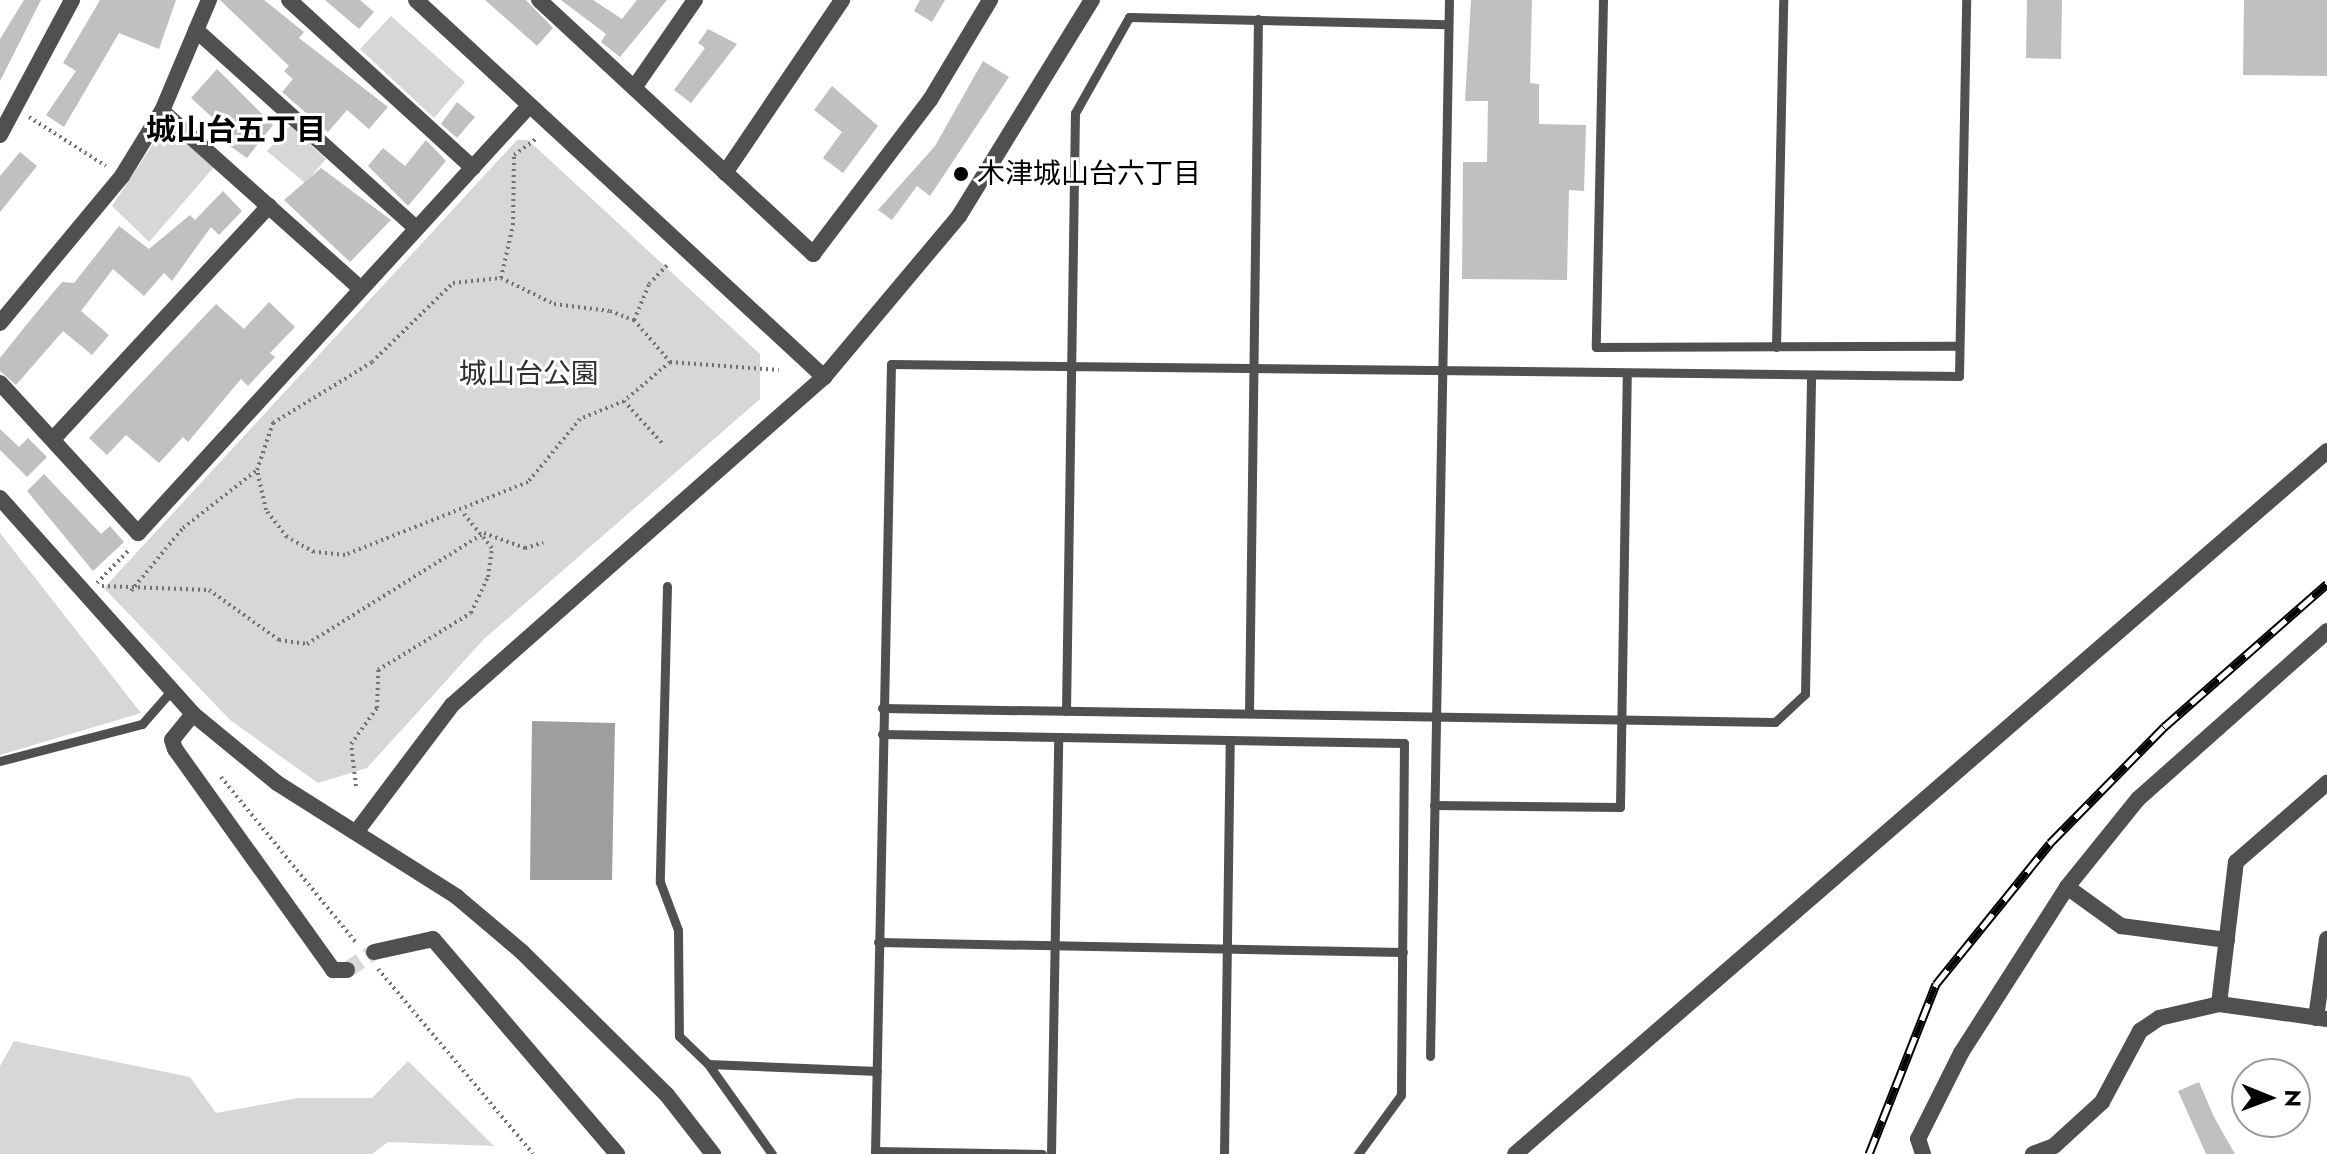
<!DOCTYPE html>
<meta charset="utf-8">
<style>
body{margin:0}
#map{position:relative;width:2327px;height:1154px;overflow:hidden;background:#fff;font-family:Jost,"Noto Sans JP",sans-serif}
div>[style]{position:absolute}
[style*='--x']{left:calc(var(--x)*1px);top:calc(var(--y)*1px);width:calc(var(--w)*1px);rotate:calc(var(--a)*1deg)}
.green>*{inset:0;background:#d7d7d7}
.water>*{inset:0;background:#9e9e9e}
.building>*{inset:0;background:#c0c0c0}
.minor-tunnel>*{height:16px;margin-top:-8px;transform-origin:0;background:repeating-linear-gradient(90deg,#d9d9d9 0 16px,transparent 0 24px)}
.path>*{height:4px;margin-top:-2px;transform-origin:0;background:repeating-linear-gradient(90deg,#727272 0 2px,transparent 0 6px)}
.service>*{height:9px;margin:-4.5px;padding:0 4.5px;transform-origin:4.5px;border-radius:4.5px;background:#505050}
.minor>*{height:16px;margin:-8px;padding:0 8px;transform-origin:8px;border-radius:8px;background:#505050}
.tertiary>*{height:16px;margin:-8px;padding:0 8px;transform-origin:8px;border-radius:8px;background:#505050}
.rail>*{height:9px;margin-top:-4.5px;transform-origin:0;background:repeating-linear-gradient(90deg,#fff 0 18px,#000 0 36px);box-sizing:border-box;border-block:2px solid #000}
.dots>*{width:22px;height:22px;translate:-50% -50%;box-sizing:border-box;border:4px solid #fff;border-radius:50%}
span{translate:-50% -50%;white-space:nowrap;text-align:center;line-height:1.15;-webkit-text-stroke:6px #fff;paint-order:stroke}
.poi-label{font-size:28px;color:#000}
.left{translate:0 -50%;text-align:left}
.park-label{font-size:28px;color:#2e2e2e}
.neighbourhood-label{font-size:30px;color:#000;font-weight:700}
.north{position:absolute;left:2231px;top:1058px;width:80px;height:80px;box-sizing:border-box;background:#fff;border:2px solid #999;border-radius:50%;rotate:91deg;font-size:22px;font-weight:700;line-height:32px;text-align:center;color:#000}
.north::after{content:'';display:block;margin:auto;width:28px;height:36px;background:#000;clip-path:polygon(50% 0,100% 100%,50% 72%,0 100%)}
</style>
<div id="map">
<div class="green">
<i style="clip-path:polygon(391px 16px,465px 82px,434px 118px,360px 49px)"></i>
<i style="clip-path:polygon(290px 126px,326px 159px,305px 183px,267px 151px)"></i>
<i style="clip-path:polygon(173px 130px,214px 167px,149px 242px,112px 206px,161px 132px)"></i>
<i style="clip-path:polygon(517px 140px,528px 140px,760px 354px,760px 399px,484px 639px,367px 768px,318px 783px,230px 720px,104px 588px)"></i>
<i style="clip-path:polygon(0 533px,141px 713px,0 755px)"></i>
<i style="clip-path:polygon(14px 1041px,190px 1077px,216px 1113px,298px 1098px,372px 1098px,408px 1061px,494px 1146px,388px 1142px,372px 1154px,0 1154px,0 1066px)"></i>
</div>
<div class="water">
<i style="clip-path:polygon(532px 721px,615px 723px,612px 880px,530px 880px)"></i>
</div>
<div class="building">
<i style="clip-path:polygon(24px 0,41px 0,0 81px,0 39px)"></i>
<i style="clip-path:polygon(100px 0,176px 0,159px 49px,119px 33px,64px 127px,46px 115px,76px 71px,63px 63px)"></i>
<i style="clip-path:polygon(220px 0,264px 0,304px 32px,299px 38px,388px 107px,369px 129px,347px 110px,328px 132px,282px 92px,293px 79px,284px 71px,289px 66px)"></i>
<i style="clip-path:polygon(325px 0,360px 0,374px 12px,359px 29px)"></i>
<i style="clip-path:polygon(485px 0,526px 0,553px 28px,537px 46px)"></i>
<i style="clip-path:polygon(561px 0,593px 0,622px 19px,637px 0,667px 0,620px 57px,601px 42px,606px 34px)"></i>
<i style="clip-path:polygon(920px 0,945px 0,932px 22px,914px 11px)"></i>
<i style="clip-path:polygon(1471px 0,1532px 0,1530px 83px,1539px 84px,1539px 124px,1586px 125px,1584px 191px,1569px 190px,1567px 280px,1462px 279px,1463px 162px,1487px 162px,1488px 101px,1465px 101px)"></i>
<i style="clip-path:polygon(2027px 0,2062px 0,2061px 59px,2026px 58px)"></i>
<i style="clip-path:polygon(2244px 0,2327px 0,2327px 76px,2243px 75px)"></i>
<i style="clip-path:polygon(708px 29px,737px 44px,691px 103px,674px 90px,705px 48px,698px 43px)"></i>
<i style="clip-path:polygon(983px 61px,1009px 77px,930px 196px,917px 186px,892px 220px,878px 210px,935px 146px)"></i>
<i style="clip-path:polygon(217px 69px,273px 125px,247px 158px,206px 129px,214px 119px,191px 98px)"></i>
<i style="clip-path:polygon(832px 86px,878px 126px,843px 173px,823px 158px,842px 132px,814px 110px)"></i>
<i style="clip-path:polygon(457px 102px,475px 117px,457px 138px,441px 124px)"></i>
<i style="clip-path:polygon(426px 140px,446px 161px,408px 206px,368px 166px,383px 148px,405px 166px)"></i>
<i style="clip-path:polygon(20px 152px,37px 166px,0 212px,0 176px)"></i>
<i style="clip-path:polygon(321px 168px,391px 220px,350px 262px,284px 200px)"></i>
<i style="clip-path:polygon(223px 191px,242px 211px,219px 235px,211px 227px,172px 281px,164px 273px,144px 296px,113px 269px,81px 311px,109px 335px,92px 355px,63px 331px,16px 385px,0 371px,0 358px,27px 324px,62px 282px,74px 283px,119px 226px,149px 249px,190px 215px,195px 220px)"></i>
<i style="clip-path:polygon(269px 302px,295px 327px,270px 353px,275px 357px,248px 386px,241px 379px,188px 442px,183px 437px,159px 463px,126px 435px,107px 455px,89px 438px,216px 304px,244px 329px)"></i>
<i style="clip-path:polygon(0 429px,19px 447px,28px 438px,47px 457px,27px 477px,0 450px)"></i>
<i style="clip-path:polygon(44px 474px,101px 534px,110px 526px,124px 542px,93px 571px,27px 491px)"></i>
<i style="clip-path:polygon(2199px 1082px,2214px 1117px,2235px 1154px,2206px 1154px,2178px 1091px)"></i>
</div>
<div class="minor-tunnel">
<i style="--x:347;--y:970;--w:32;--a:-34"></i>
</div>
<div class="path">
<i style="--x:29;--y:117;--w:91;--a:32.5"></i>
<i style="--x:501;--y:278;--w:54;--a:-77.2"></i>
<i style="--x:513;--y:225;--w:70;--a:-89.2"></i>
<i style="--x:514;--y:155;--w:29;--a:-36"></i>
<i style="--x:634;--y:320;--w:39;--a:-67"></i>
<i style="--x:649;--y:284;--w:28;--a:-46"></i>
<i style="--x:670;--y:362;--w:60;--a:139.7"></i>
<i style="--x:624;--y:401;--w:48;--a:157.8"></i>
<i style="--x:580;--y:419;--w:82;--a:129.5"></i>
<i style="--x:528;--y:482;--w:197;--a:158.3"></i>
<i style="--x:345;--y:555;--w:31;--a:-174"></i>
<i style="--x:314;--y:552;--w:31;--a:-151"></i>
<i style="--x:287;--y:537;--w:34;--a:-128"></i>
<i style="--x:266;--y:510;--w:41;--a:-102.7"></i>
<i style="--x:257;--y:470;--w:50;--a:-71.2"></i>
<i style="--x:273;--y:423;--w:116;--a:-31.6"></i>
<i style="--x:372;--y:362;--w:113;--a:-44.3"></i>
<i style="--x:453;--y:283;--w:48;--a:-5.9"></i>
<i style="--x:501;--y:278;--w:59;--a:26.1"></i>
<i style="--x:554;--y:304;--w:56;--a:7.1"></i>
<i style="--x:610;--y:311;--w:26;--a:21"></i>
<i style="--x:634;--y:320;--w:55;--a:49.4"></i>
<i style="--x:670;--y:362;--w:109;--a:4.2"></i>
<i style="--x:624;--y:401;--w:57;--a:47.9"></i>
<i style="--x:97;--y:583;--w:47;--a:-45.9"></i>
<i style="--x:102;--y:586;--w:107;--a:2.1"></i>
<i style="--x:209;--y:590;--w:86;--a:35.5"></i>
<i style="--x:279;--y:640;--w:28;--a:8"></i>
<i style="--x:307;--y:644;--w:209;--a:-32.1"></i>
<i style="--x:484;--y:533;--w:44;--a:20.1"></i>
<i style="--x:525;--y:548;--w:19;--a:-16"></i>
<i style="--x:131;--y:591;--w:82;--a:-50.5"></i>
<i style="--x:183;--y:528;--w:94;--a:-38.1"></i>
<i style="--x:221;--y:777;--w:215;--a:50.8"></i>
<i style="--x:356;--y:786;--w:42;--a:-96.8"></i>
<i style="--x:351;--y:744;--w:44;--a:-54.2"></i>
<i style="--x:377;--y:708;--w:38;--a:-88"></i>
<i style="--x:378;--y:670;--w:109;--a:-31.5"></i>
<i style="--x:471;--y:613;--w:40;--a:-65"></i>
<i style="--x:488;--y:577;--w:29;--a:-82"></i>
<i style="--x:492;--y:548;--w:45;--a:-129.6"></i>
<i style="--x:378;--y:969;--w:241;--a:50"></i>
</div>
<div class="service">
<i style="--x:1603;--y:0;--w:347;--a:91.2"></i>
<i style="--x:1596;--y:347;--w:363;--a:-0.2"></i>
<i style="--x:1776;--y:347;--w:347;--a:-88.8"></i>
<i style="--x:667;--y:586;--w:296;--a:91.4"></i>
<i style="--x:660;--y:882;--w:51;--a:69.4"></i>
<i style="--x:678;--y:930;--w:106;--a:89.5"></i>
<i style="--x:679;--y:1036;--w:40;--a:44"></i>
<i style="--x:882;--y:708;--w:893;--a:0.9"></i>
<i style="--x:1775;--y:722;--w:41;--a:-43"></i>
<i style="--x:1805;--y:694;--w:319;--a:-88.9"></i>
<i style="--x:1066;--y:711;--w:598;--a:-89.14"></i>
<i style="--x:1075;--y:113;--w:110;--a:-60.6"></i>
<i style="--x:1129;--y:17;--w:319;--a:1.3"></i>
<i style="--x:1249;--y:713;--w:694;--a:-89.26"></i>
<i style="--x:882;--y:734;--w:522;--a:0.99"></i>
<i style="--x:1404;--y:743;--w:352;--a:90.5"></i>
<i style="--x:1401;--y:1095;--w:73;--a:126.1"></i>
<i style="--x:0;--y:761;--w:147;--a:-14.6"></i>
<i style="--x:142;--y:724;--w:44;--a:-48.7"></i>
<i style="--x:1434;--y:805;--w:186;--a:0.6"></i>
<i style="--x:1620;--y:807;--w:434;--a:-89.1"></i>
<i style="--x:878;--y:942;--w:525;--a:1.09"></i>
<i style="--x:1430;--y:1056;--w:1056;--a:-88.97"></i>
<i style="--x:875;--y:1151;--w:167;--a:1"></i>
<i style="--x:772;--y:1154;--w:110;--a:-125.4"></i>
<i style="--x:708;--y:1064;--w:169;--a:2.4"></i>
<i style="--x:875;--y:1154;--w:790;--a:-88.84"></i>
<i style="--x:891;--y:364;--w:1068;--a:0.64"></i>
<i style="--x:1959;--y:376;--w:376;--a:-88.9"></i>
<i style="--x:1051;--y:1154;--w:417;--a:-89"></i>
<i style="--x:1224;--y:1154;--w:412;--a:-89.2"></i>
</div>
<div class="minor">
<i style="--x:289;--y:0;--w:249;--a:42.4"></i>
<i style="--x:539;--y:0;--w:374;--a:42.8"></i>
<i style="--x:813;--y:254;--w:193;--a:-52.8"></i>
<i style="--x:930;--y:100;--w:117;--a:-59"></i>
<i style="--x:196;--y:30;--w:295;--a:42"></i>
<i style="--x:634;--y:88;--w:107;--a:-55.3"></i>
<i style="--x:162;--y:111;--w:264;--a:41.8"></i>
<i style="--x:0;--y:135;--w:153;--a:-61.9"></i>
<i style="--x:725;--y:173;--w:209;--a:-55.9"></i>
<i style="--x:0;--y:323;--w:191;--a:-50.3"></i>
<i style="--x:122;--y:176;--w:76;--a:-58.4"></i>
<i style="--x:162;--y:111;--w:121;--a:-67.1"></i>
<i style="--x:0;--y:383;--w:204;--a:47.4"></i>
<i style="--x:138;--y:533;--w:579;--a:-47.52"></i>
<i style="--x:55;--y:437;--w:315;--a:-47.2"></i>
<i style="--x:193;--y:714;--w:33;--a:129"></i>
<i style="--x:172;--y:740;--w:9;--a:72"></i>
<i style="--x:175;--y:749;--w:272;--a:54.4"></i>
<i style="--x:333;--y:970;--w:14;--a:0"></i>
<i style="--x:2067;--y:887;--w:67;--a:35.8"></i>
<i style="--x:2121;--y:926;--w:107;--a:7.5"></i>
<i style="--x:374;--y:952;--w:60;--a:-12.4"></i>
<i style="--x:433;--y:939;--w:283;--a:49.4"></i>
<i style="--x:2219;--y:1004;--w:143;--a:-83.2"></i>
<i style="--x:2236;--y:862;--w:121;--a:-41"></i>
<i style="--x:2316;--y:1018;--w:80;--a:-82.1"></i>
<i style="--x:1923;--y:1154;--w:16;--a:-108"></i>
<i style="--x:1918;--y:1139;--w:96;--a:-63.4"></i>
<i style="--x:1961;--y:1053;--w:197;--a:-57.4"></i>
<i style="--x:2067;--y:887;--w:113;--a:-51.1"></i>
<i style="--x:2138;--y:799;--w:253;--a:-41.6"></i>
<i style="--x:2033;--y:1154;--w:22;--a:-21"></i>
<i style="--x:2054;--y:1146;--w:65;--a:-42.5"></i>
<i style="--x:2102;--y:1102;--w:81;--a:-61.8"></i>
<i style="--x:2140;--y:1031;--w:23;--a:-34"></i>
<i style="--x:2159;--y:1018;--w:62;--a:-13.1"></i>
<i style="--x:2219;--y:1004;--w:109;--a:7.9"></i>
</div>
<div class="tertiary">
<i style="--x:416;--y:0;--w:556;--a:42.74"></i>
<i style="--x:0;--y:498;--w:290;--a:48.2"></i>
<i style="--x:193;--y:714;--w:109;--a:39.4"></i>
<i style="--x:277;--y:783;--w:213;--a:32.3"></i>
<i style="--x:457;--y:897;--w:85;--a:40.2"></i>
<i style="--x:522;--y:952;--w:204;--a:44.6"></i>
<i style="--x:667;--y:1095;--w:75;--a:52.1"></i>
<i style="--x:357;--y:831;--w:158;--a:-53"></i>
<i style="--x:452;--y:705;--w:496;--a:-41.4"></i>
<i style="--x:824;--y:377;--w:210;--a:-50"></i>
<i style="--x:959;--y:216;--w:254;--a:-58.4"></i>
<i style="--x:1515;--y:1154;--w:1074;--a:-40.88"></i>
</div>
<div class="rail">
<i style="--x:1869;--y:1154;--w:183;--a:-68.5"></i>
<i style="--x:1936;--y:984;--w:181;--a:-51"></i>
<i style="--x:2050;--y:843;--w:163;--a:-45.5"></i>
<i style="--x:2164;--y:727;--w:217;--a:-41.3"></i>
</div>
<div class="dots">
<i style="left:961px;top:174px;background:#000"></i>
</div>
<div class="poi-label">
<span class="left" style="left:977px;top:174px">木津城山台六丁目</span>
</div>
<div class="park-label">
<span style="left:529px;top:374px">城山台公園</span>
</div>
<div class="neighbourhood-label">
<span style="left:236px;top:130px">城山台五丁目</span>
</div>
<div class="north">N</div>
</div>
